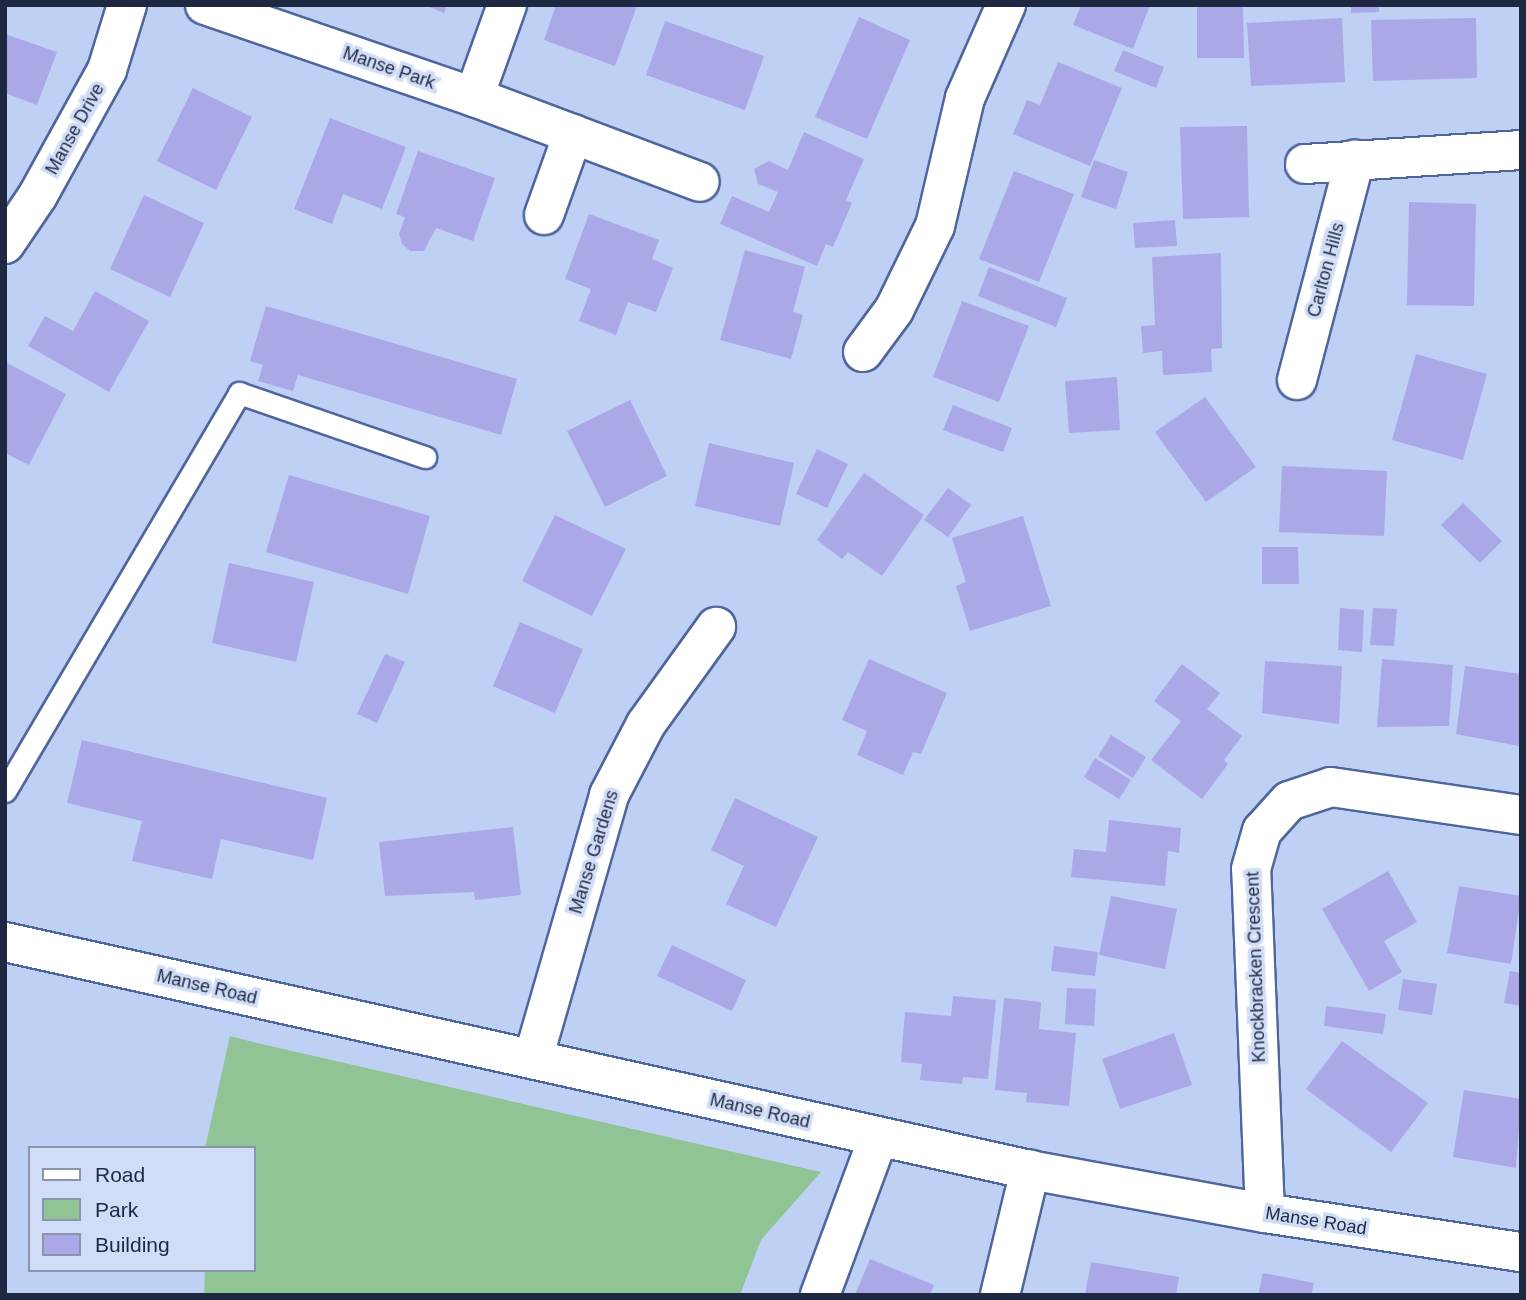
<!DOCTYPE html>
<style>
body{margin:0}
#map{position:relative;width:1526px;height:1300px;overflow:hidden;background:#bfd0f5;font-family:Arial,sans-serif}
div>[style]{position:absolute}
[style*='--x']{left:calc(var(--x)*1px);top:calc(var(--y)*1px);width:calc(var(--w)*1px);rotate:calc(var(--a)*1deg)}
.green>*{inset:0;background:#91c494}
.building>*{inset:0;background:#aba8e8}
.roads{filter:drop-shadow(2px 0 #4f669d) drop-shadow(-2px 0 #4f669d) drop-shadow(0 2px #4f669d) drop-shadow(0 -2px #4f669d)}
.service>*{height:21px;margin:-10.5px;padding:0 10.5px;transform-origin:10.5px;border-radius:10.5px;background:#fff}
.minor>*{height:38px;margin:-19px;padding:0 19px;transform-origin:19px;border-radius:19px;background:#fff}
span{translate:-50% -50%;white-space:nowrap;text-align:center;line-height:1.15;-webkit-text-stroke:7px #d1ddf6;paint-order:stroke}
.street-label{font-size:18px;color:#1e2840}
.frame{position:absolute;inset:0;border:7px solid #1e2840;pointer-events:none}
.legend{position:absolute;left:28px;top:1146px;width:228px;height:126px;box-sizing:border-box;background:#d1ddf6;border:2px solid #8995ad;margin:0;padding:9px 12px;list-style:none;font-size:21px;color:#1e2840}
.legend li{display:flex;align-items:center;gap:14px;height:35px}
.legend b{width:35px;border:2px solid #8995ad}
</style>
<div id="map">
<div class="green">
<i style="clip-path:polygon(230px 1036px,257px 1043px,821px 1172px,761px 1240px,740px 1295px,204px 1295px,205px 1270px,254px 1270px,254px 1148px,205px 1148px)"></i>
</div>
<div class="building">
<i style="clip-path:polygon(425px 5px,447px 5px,444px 13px)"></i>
<i style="clip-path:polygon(556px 5px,637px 6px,615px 66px,544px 40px)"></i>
<i style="clip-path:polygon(1081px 5px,1150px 5px,1133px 49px,1073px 25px)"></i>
<i style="clip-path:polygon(1197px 5px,1243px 5px,1244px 58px,1197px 58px)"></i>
<i style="clip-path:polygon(1351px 5px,1379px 5px,1379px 12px,1351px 13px)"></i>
<i style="clip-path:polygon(859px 17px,910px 40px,867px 139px,815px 117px)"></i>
<i style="clip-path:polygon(1342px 18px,1345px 82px,1251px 86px,1247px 23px)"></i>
<i style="clip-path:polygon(1476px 18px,1477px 78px,1373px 81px,1371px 20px)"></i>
<i style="clip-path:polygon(665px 21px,764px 56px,745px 110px,646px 75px)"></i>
<i style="clip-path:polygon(5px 34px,57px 52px,37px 105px,5px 93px)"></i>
<i style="clip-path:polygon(1123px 50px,1164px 67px,1156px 88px,1114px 71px)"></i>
<i style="clip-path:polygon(1058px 62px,1122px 88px,1090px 166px,1013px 134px,1027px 100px,1040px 105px)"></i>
<i style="clip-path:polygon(193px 88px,252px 117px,216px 190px,157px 161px)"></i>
<i style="clip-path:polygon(330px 118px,406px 147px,382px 209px,343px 194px,332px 224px,294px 209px)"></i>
<i style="clip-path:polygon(1247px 126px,1249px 217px,1183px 219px,1180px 127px)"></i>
<i style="clip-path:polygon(804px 132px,864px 159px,846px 200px,852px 203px,833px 247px,826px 244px,817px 266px,720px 224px,732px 196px,769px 212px,778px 192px,758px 184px,754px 169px,769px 161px,788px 170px)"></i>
<i style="clip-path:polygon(418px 151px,495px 178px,473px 241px,436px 228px,424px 251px,410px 251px,402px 244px,399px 234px,405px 217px,396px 214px)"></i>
<i style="clip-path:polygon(1094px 160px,1128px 172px,1116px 209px,1081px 197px)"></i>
<i style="clip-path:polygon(1014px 171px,1074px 194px,1039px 282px,979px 259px)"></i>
<i style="clip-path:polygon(144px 195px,204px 223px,170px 297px,110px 269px)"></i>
<i style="clip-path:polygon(1409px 202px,1476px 204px,1474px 306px,1407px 305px)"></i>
<i style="clip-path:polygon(589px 214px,659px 240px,652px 259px,673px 268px,656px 312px,628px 302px,616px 335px,579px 321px,591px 289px,565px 279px)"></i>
<i style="clip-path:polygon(1175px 220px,1177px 246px,1135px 248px,1133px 223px)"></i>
<i style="clip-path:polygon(745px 250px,805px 267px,793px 312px,803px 315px,791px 359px,720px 340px)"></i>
<i style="clip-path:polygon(1221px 253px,1222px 348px,1211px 349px,1212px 372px,1163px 375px,1162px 351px,1143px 353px,1141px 326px,1155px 325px,1152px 257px)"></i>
<i style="clip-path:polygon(989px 267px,1067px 298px,1056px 327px,978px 296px)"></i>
<i style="clip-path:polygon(95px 291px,149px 321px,109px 392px,28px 346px,45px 316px,73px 331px)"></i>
<i style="clip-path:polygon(962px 301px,1029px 326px,999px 402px,933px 377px)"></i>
<i style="clip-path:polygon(266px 306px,517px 379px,501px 435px,298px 375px,293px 391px,258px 381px,263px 365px,250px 361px)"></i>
<i style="clip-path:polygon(1416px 354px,1487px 374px,1463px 460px,1392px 440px)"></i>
<i style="clip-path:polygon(7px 363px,66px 394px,29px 465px,5px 453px)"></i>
<i style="clip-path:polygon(1117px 377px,1120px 430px,1069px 433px,1065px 381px)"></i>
<i style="clip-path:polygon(1205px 397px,1256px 467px,1206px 502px,1155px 432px)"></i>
<i style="clip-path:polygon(630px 400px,667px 476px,605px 507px,567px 431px)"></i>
<i style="clip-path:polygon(953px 405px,1012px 428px,1003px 452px,943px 430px)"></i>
<i style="clip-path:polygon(709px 443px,794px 463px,780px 526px,695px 506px)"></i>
<i style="clip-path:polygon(817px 449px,848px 464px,827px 508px,796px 494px)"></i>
<i style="clip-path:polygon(1282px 466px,1387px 471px,1384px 536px,1279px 532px)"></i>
<i style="clip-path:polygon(864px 473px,924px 515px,882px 576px,848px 552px,842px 559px,817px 540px)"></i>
<i style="clip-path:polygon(289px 475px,430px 516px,408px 594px,266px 552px)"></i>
<i style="clip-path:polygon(948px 488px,971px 505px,948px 537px,924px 520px)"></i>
<i style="clip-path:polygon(1463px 503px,1502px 541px,1480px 563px,1441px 525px)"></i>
<i style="clip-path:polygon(555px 515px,626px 549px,592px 616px,522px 581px)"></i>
<i style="clip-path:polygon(1023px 516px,1051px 606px,970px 631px,956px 586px,966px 582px,952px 538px)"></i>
<i style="clip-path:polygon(1262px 547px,1298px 547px,1299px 584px,1262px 584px)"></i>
<i style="clip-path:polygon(229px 563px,314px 582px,296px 662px,212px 643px)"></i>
<i style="clip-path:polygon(1340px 608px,1364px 610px,1362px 652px,1338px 650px)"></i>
<i style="clip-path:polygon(1373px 608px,1397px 609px,1394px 646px,1370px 645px)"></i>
<i style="clip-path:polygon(520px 622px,583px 649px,555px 713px,493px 686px)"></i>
<i style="clip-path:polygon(385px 654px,405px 662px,377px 723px,357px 714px)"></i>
<i style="clip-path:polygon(869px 659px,947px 693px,921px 754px,913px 752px,903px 775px,857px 755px,867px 731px,842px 720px)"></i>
<i style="clip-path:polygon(1382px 659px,1453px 665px,1449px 726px,1377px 727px)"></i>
<i style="clip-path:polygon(1265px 661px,1342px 666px,1339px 724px,1262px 713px)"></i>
<i style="clip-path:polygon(1182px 664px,1220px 693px,1207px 709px,1242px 736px,1224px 760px,1228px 764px,1202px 799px,1151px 760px,1181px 721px,1154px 701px)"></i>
<i style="clip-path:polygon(1465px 666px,1521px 674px,1519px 746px,1456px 734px)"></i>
<i style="clip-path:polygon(1111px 735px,1146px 757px,1133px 778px,1098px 756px)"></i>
<i style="clip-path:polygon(82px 740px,327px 798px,313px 860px,221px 839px,212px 879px,132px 861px,142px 821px,67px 803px)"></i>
<i style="clip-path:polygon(1095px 758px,1131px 780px,1119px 799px,1084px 777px)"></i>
<i style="clip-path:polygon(735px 798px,818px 837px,776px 927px,726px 904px,744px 866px,711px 850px)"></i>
<i style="clip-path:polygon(1109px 820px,1181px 828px,1179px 853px,1168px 851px,1165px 886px,1071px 877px,1074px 849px,1106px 852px)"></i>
<i style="clip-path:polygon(513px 827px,521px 895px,475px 900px,474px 892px,385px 896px,379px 842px)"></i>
<i style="clip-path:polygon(1388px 871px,1417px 922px,1384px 941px,1402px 972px,1369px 991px,1322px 909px)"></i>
<i style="clip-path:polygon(1459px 886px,1521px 896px,1511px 964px,1447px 953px)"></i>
<i style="clip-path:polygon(1111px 896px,1177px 909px,1165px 969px,1099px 955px)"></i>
<i style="clip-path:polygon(672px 945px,746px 980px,732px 1011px,657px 976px)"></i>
<i style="clip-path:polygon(1054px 946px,1098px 952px,1095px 976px,1051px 971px)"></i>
<i style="clip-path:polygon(1510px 971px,1521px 973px,1521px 1006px,1504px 1003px)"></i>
<i style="clip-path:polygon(1403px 979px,1437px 984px,1432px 1015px,1398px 1010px)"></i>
<i style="clip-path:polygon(1067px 988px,1096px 989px,1094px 1026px,1065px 1024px)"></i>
<i style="clip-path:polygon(953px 996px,996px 1000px,988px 1079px,963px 1077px,962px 1084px,920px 1080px,922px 1064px,901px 1062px,905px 1012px,951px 1016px)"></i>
<i style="clip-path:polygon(1004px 998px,1041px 1002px,1039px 1029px,1076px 1033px,1069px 1106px,1026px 1102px,1027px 1093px,995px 1090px)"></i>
<i style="clip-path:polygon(1326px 1006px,1386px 1014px,1383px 1034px,1324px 1026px)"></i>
<i style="clip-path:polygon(1174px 1033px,1192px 1085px,1120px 1109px,1102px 1059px)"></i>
<i style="clip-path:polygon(1342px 1041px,1428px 1103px,1391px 1152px,1306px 1089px)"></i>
<i style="clip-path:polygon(1464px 1090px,1521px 1099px,1516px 1168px,1453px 1157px)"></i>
<i style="clip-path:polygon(870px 1259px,934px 1285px,930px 1295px,855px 1295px)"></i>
<i style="clip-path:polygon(1091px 1262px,1179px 1277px,1176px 1295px,1085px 1295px)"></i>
<i style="clip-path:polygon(1263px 1273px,1314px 1283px,1311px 1295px,1258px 1295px)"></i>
</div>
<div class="roads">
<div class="service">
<i style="--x:5;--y:791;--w:462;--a:-59.5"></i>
<i style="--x:239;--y:393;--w:197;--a:19"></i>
</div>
<div class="minor">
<i style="--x:205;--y:5;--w:284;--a:18.9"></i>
<i style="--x:474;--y:97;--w:241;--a:20.6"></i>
<i style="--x:474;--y:97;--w:98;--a:-70.3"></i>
<i style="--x:1305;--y:164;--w:216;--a:-3.7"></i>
<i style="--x:544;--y:215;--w:86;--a:-70.3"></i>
<i style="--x:5;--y:244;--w:59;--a:-56"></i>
<i style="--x:38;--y:195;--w:143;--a:-61.1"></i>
<i style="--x:107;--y:70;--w:68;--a:-72.9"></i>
<i style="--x:863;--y:352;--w:52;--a:-53.6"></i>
<i style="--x:894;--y:310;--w:93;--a:-64"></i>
<i style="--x:935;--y:226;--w:131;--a:-76.8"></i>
<i style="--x:965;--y:98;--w:102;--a:-66.2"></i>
<i style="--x:1297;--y:380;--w:228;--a:-75.3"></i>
<i style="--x:5;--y:942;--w:1050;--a:12.54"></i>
<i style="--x:1030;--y:1170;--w:239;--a:10.4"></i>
<i style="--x:1265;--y:1213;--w:259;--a:8.7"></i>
<i style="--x:533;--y:1059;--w:275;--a:-73.9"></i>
<i style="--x:609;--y:795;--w:80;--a:-62.5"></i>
<i style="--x:646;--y:724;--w:120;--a:-54.2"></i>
<i style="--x:1265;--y:1213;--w:344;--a:-92.3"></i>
<i style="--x:1251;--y:869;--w:40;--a:-74"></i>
<i style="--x:1262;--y:831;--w:40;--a:-48"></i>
<i style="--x:1289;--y:801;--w:44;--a:-18.4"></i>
<i style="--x:1331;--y:787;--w:192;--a:8.4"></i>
<i style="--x:820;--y:1295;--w:167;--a:-69.7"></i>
<i style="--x:1000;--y:1295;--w:129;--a:-76.5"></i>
</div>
</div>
<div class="street-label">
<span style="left:389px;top:68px;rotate:19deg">Manse Park</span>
<span style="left:75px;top:129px;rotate:-61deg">Manse Drive</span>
<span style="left:1326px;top:270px;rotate:-75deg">Carlton Hills</span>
<span style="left:594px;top:852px;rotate:-73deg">Manse Gardens</span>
<span style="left:1256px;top:967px;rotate:-92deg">Knockbracken Crescent</span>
<span style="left:207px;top:987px;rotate:13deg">Manse Road</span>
<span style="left:760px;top:1111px;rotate:13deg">Manse Road</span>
<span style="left:1316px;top:1221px;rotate:9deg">Manse Road</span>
</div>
<div class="frame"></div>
<ul class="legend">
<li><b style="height:9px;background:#fff"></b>Road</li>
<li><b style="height:19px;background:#91c494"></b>Park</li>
<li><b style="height:19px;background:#aba8e8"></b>Building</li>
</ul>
</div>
